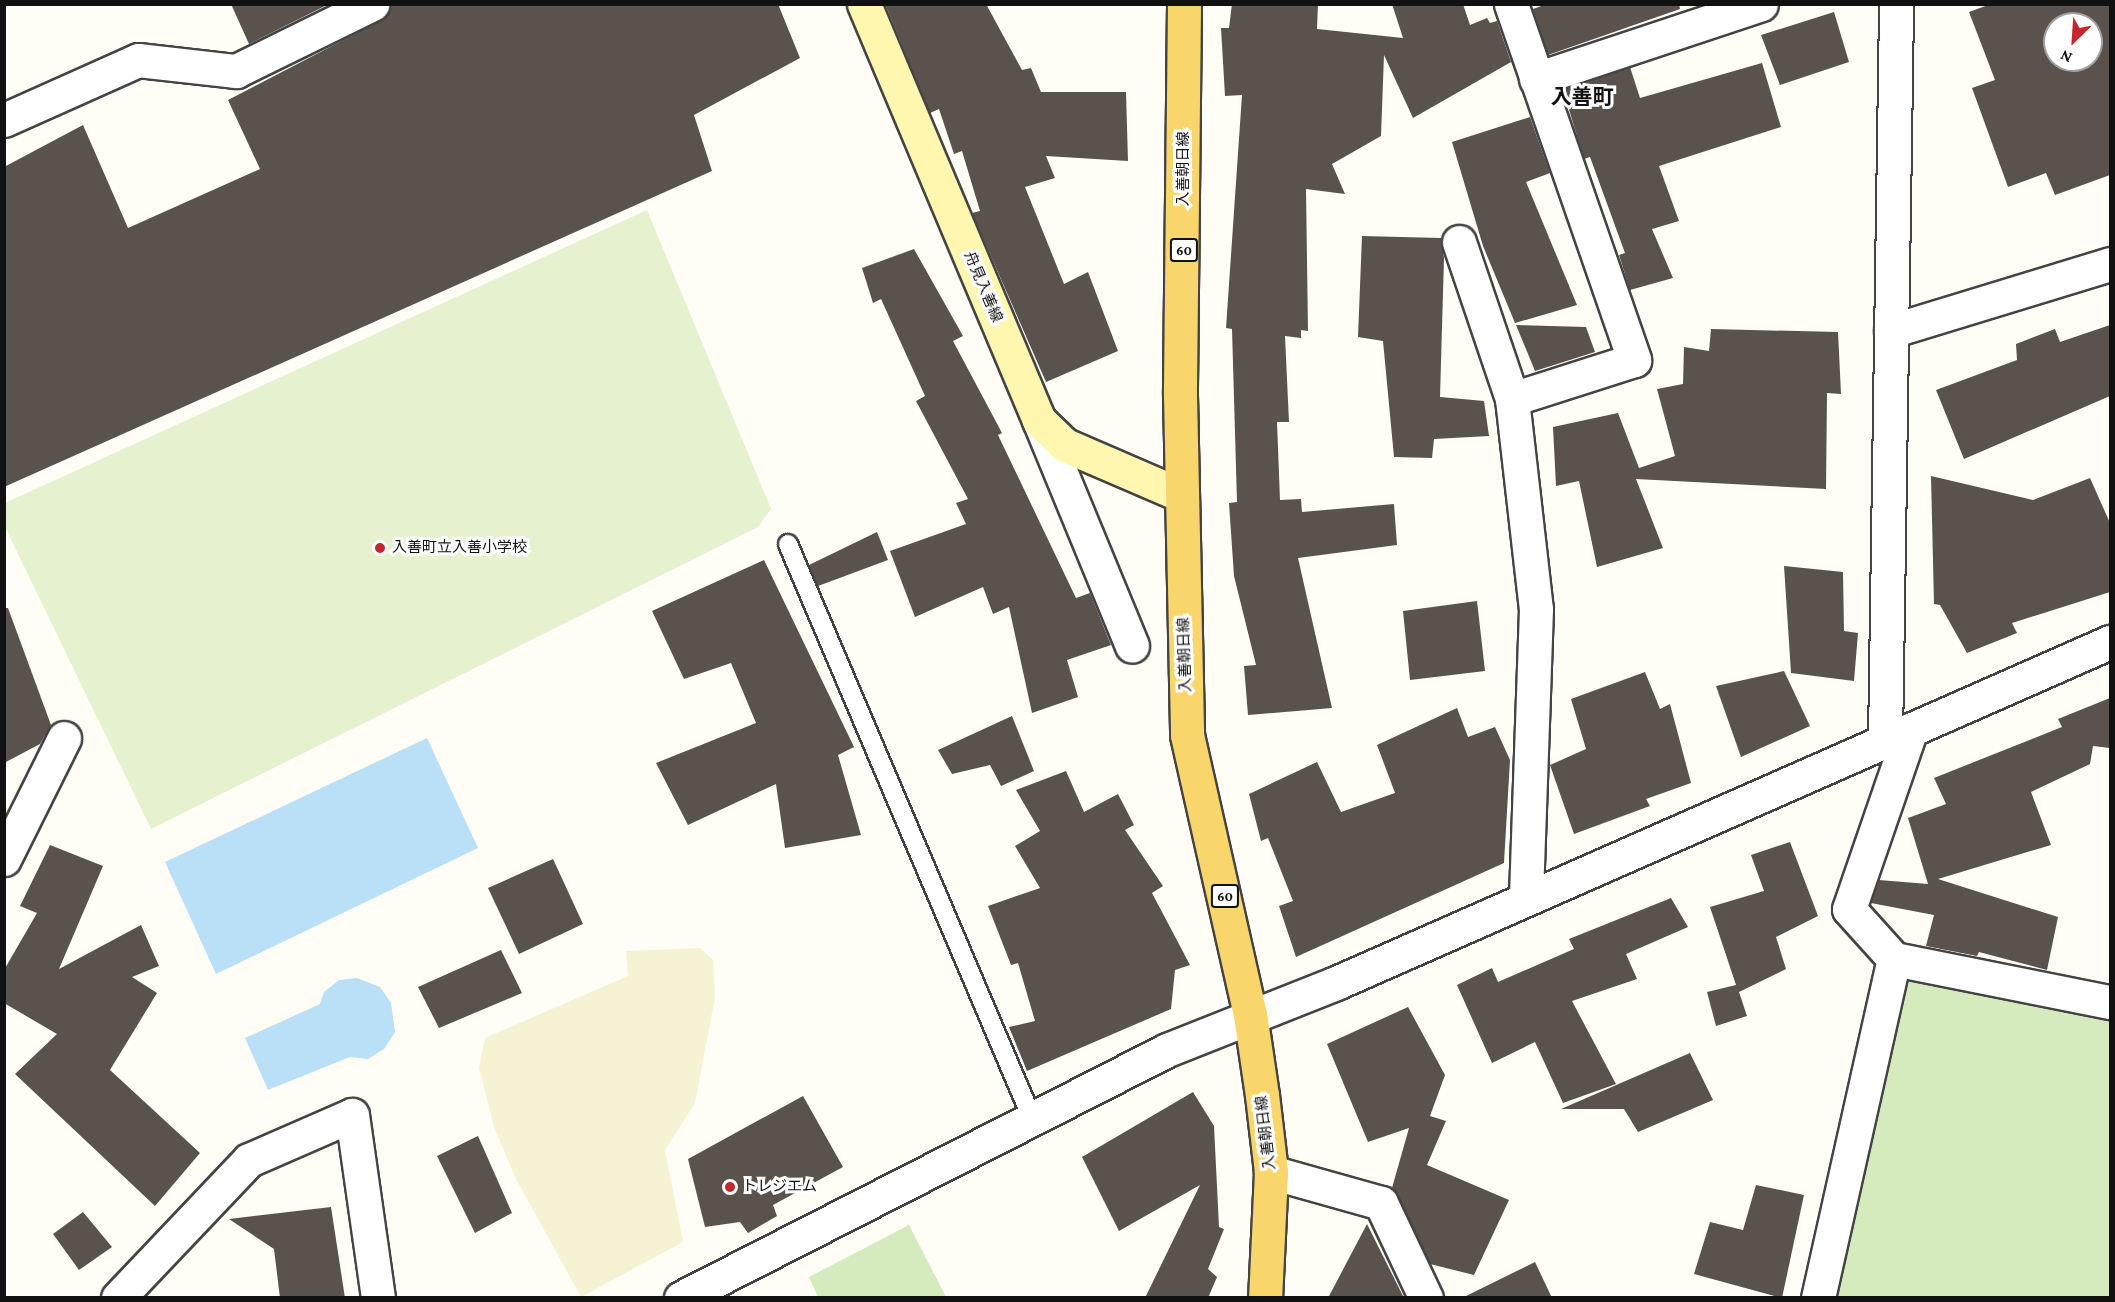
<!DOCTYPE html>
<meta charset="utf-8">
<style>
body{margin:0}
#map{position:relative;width:2115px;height:1302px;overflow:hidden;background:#fffdf5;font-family:"Crimson Pro","Noto Sans JP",serif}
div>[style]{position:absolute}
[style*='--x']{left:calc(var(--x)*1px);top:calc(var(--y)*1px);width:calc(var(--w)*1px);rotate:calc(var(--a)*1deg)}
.farmland>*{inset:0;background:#f6f3d4}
.green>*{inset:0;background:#d5ebbd}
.pitch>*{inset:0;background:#e6f2cf}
.water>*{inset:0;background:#b9e0f7}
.building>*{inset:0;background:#5a524d}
.roads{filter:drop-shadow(2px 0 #444) drop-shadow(-2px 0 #444) drop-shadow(0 2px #444) drop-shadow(0 -2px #444)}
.service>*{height:18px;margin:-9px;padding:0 9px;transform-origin:9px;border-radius:9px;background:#fff}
.minor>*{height:33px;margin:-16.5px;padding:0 16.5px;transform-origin:16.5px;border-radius:16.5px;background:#fff}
.tertiary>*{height:33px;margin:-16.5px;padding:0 16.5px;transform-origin:16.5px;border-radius:16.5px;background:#fff}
.secondary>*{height:33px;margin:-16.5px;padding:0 16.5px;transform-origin:16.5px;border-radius:16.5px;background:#fff6b0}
.primary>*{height:33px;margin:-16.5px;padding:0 16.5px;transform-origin:16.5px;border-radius:16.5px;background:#f9d66b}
.dots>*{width:16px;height:16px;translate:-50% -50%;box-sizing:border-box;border:3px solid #fff;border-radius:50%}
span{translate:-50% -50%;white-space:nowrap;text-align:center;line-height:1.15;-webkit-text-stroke:6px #fff;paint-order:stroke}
.shield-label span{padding:2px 4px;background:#fff;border:2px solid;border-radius:4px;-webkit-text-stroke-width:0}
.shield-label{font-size:14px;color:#111;font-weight:700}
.street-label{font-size:15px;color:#111}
.poi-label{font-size:15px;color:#111}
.left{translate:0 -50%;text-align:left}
.district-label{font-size:21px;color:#111;font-weight:700}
.frame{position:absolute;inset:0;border:6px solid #111;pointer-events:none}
.north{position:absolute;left:2043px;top:12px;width:60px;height:60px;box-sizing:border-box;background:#fff;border:2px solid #a0a0a0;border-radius:50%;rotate:205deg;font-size:16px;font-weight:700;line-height:24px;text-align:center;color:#111}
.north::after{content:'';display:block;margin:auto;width:21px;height:27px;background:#c4262e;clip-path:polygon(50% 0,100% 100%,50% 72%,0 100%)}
</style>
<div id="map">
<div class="farmland">
<i style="clip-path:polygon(700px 948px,713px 960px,715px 997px,695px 1103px,665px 1150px,683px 1242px,581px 1297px,515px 1177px,494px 1127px,479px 1068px,485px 1038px,628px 976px,626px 951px)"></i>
</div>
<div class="green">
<i style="clip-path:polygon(1901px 977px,2110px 1018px,2110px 1297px,1837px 1298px)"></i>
<i style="clip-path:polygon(909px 1225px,946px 1297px,818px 1297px,809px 1277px)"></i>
</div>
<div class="pitch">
<i style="clip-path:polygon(647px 210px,771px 509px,758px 527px,151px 829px,5px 527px,5px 503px)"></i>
</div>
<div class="water">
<i style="clip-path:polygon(427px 738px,478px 848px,216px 974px,165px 862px)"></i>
<i style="clip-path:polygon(357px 978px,380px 987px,391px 1003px,395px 1032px,384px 1049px,368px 1059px,350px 1057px,268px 1090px,245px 1038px,320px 1004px,324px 992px,339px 980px)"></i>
</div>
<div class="building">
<i style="clip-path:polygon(231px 4px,329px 4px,249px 44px)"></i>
<i style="clip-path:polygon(391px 4px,778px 4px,800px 58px,694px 115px,712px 171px,4px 487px,4px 167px,83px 125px,128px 228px,260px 169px,228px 100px,380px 21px)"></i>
<i style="clip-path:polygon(885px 4px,986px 4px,1022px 70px,1031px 68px,1041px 92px,1126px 92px,1128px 161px,1046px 156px,1055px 178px,1025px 187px,1064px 284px,1088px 272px,1118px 351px,1046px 382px,972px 213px,980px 211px,962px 151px,954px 154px,939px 109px,930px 113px)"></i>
<i style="clip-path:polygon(1232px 4px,1318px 4px,1317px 29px,1403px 38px,1392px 4px,1463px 4px,1470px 25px,1487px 18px,1490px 23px,1497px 21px,1511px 62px,1413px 118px,1384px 55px,1381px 136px,1332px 164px,1345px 194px,1306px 189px,1308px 331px,1301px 330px,1301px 338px,1285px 336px,1289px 422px,1277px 422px,1280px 500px,1301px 499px,1302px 512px,1394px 504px,1397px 545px,1298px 558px,1332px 708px,1248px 715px,1244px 666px,1256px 665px,1234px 576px,1229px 503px,1237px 502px,1232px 329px,1226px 328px,1242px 95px,1225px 96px,1221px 28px,1229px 28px)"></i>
<i style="clip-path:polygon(1547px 4px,1679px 4px,1680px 9px,1548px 55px,1533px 9px)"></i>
<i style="clip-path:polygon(evenodd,1991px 4px,2110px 4px,2110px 175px,2055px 195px,2046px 173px,2008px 187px,1972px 88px,1995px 80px,1969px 12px,1991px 4px,2055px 24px,2091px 24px,2091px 60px,2055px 60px,2055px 24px)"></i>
<i style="clip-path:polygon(1834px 12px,1849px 62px,1780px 85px,1761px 35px)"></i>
<i style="clip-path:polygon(1762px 63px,1781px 127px,1659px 166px,1679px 221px,1652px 229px,1673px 278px,1630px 290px,1619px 255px,1625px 253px,1590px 157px,1584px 159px,1563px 90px,1630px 67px,1640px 98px)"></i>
<i style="clip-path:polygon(1530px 117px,1550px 173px,1526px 182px,1577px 305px,1515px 323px,1483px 246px,1452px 142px)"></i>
<i style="clip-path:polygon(1362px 236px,1441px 238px,1444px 258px,1440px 397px,1484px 401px,1489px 436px,1434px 439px,1432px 458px,1394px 457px,1383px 341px,1358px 337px)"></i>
<i style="clip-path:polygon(914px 249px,963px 336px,953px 341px,1002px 433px,998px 435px,1076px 598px,1090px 593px,1111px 645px,1067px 660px,1078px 697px,1032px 713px,1009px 607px,993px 614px,983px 587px,915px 617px,890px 551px,966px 524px,956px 503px,968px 499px,916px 401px,925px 396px,881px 299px,873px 303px,862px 268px)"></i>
<i style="clip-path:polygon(1516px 325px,1586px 327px,1595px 352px,1535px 371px)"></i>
<i style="clip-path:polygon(2110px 325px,2110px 396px,1964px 459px,1936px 390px,2017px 360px,2016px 344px,2055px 329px,2060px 342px)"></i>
<i style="clip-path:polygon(1711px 329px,1838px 332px,1841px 394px,1827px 393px,1826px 489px,1636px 479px,1663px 548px,1597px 567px,1579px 481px,1556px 486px,1553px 427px,1618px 413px,1639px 468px,1675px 456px,1657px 389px,1683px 384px,1684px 347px,1709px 351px)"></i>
<i style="clip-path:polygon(1931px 476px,2033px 500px,2090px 478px,2110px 523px,2110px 592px,2012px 623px,2017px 633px,1967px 653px,1940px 605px,1934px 604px)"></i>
<i style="clip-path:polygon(877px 532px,888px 560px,818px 586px,809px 565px)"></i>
<i style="clip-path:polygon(764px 560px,854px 747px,838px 755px,861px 835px,785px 848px,776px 784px,688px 825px,656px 763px,756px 723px,731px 663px,684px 679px,652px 611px)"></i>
<i style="clip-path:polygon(1784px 566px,1843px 572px,1844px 631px,1858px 633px,1854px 681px,1791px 673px)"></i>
<i style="clip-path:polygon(1477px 601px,1485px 671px,1410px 680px,1403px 611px)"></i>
<i style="clip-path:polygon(4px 608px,8px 608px,51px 725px,40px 744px,4px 763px)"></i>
<i style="clip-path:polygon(1784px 671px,1810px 726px,1741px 757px,1716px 686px)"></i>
<i style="clip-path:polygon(1645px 672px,1660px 709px,1670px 704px,1691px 783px,1646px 799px,1650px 806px,1574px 834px,1550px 765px,1586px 749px,1571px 699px)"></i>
<i style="clip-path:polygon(2110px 698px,2110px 748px,2093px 746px,2090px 764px,2031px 792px,2051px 845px,1938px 879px,2058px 917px,2047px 970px,1979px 952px,1977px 956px,1926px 946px,1934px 915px,1871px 903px,1879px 880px,1928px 884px,1908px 818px,1946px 804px,1934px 778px,2062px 727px,2058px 719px)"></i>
<i style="clip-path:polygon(1457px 708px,1468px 737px,1495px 727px,1510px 760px,1504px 863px,1296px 957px,1279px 906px,1293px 901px,1268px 838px,1261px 841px,1249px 794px,1317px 762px,1341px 812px,1395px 793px,1377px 745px)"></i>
<i style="clip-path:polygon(1012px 716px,1034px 771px,1001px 786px,990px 765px,952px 774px,938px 750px)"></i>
<i style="clip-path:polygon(1066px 771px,1084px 812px,1118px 794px,1134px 825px,1125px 830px,1163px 886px,1152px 893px,1190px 965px,1175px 970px,1171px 1009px,1027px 1071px,1009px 1027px,1035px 1021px,1018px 963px,1011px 965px,988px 906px,1040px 888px,1015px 846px,1040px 831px,1016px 790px)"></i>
<i style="clip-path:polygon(1790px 842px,1818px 916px,1776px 937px,1786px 969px,1739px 992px,1747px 1016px,1716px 1026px,1707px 992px,1736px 985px,1710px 907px,1764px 891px,1751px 855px)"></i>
<i style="clip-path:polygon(50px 845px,103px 866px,59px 969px,141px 925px,159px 966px,132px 977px,157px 993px,110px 1070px,200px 1153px,155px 1206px,15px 1074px,57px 1034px,4px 1003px,4px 970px,37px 913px,20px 906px)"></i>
<i style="clip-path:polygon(553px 859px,583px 924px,519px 954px,488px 888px)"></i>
<i style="clip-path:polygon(1671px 898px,1688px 927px,1626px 954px,1637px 979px,1572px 1001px,1616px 1084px,1563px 1103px,1535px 1042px,1492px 1063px,1457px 985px,1492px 968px,1498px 982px,1574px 949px,1569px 939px)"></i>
<i style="clip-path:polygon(501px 950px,522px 993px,439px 1028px,418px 987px)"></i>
<i style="clip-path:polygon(1408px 1007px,1445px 1075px,1430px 1116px,1446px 1121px,1427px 1165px,1509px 1200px,1474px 1275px,1430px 1264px,1392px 1188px,1409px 1128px,1368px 1142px,1327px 1044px)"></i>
<i style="clip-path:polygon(1690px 1053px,1713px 1100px,1638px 1132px,1624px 1109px,1561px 1109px)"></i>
<i style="clip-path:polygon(1193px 1092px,1214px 1126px,1219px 1227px,1224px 1229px,1208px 1269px,1217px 1277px,1208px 1298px,1145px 1298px,1200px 1185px,1119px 1231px,1082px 1157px)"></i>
<i style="clip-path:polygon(803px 1096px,843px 1167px,773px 1205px,777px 1216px,748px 1233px,740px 1222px,705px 1227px,688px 1159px)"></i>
<i style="clip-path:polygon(478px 1136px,512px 1213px,475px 1233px,437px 1156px)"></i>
<i style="clip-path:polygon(1756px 1185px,1804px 1195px,1782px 1298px,1694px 1274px,1710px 1222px,1743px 1230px)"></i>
<i style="clip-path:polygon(331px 1207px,345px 1298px,280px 1298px,274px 1249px,229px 1219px)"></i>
<i style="clip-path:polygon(83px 1212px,112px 1247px,79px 1270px,53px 1234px)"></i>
<i style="clip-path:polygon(1367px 1224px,1404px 1298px,1328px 1298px)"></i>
<i style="clip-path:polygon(1535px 1262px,1552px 1298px,1462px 1298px)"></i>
</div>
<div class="roads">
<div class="service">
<i style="--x:788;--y:544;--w:621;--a:66.98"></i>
</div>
<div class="minor">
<i style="--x:1511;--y:4;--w:377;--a:70.9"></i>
<i style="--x:1634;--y:360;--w:128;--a:162.3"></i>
<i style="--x:1512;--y:399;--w:211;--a:83.5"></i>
<i style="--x:1536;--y:609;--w:290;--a:92"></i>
<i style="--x:1536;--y:79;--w:237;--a:-18.4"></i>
<i style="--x:4;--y:120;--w:147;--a:-24.1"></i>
<i style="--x:138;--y:60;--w:99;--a:6.4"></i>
<i style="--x:236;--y:71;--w:152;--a:-26.2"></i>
<i style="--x:1459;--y:242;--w:166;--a:71.3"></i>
<i style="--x:1891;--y:331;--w:229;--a:-17"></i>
<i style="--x:1039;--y:420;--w:244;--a:67.6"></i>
<i style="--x:4;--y:859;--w:135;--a:-63.6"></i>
<i style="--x:1894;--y:959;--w:220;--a:11.3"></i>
<i style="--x:1271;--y:1172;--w:114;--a:15.7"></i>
<i style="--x:1381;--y:1203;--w:105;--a:64.7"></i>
<i style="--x:118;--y:1298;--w:190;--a:-46.5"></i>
<i style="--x:249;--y:1160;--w:112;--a:-23.6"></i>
<i style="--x:352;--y:1115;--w:185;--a:81.9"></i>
<i style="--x:1818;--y:1298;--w:347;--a:-77.4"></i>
<i style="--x:1894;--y:959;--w:67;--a:-132"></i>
<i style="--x:1849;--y:909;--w:190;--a:-71"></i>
</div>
<div class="tertiary">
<i style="--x:1885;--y:741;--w:737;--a:-89.14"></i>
<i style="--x:681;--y:1298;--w:546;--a:-27.03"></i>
<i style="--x:1167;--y:1050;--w:182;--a:-21.6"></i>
<i style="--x:1336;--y:983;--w:846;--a:-23.78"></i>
</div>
<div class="secondary">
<i style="--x:864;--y:4;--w:451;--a:67.2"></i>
<i style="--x:1039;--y:420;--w:36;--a:44"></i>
<i style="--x:1065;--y:445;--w:126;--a:23.3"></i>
</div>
<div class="primary">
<i style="--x:1184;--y:4;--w:391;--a:90.6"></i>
<i style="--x:1180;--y:395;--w:340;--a:88.8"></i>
<i style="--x:1187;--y:735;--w:286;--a:77.3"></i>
<i style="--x:1250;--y:1014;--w:82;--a:81.6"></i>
<i style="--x:1262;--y:1095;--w:78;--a:83.3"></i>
<i style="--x:1271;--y:1172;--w:126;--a:92.7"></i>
</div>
</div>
<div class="dots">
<i style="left:380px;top:548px;background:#c4262e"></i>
<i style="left:730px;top:1187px;background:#c4262e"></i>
</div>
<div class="shield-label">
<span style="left:1184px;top:250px">60</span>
<span style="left:1225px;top:896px">60</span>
</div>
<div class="street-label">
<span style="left:1184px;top:169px;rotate:-90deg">入善朝日線</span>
<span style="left:983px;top:287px;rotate:67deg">舟見入善線</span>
<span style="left:1185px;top:655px;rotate:-92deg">入善朝日線</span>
<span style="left:1266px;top:1133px;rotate:-97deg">入善朝日線</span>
</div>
<div class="poi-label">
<span class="left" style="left:392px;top:548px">入善町立入善小学校</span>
<span class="left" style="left:742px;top:1187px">トレジエム</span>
</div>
<div class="district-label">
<span style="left:1582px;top:97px">入善町</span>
</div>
<div class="frame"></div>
<div class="north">N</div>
</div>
